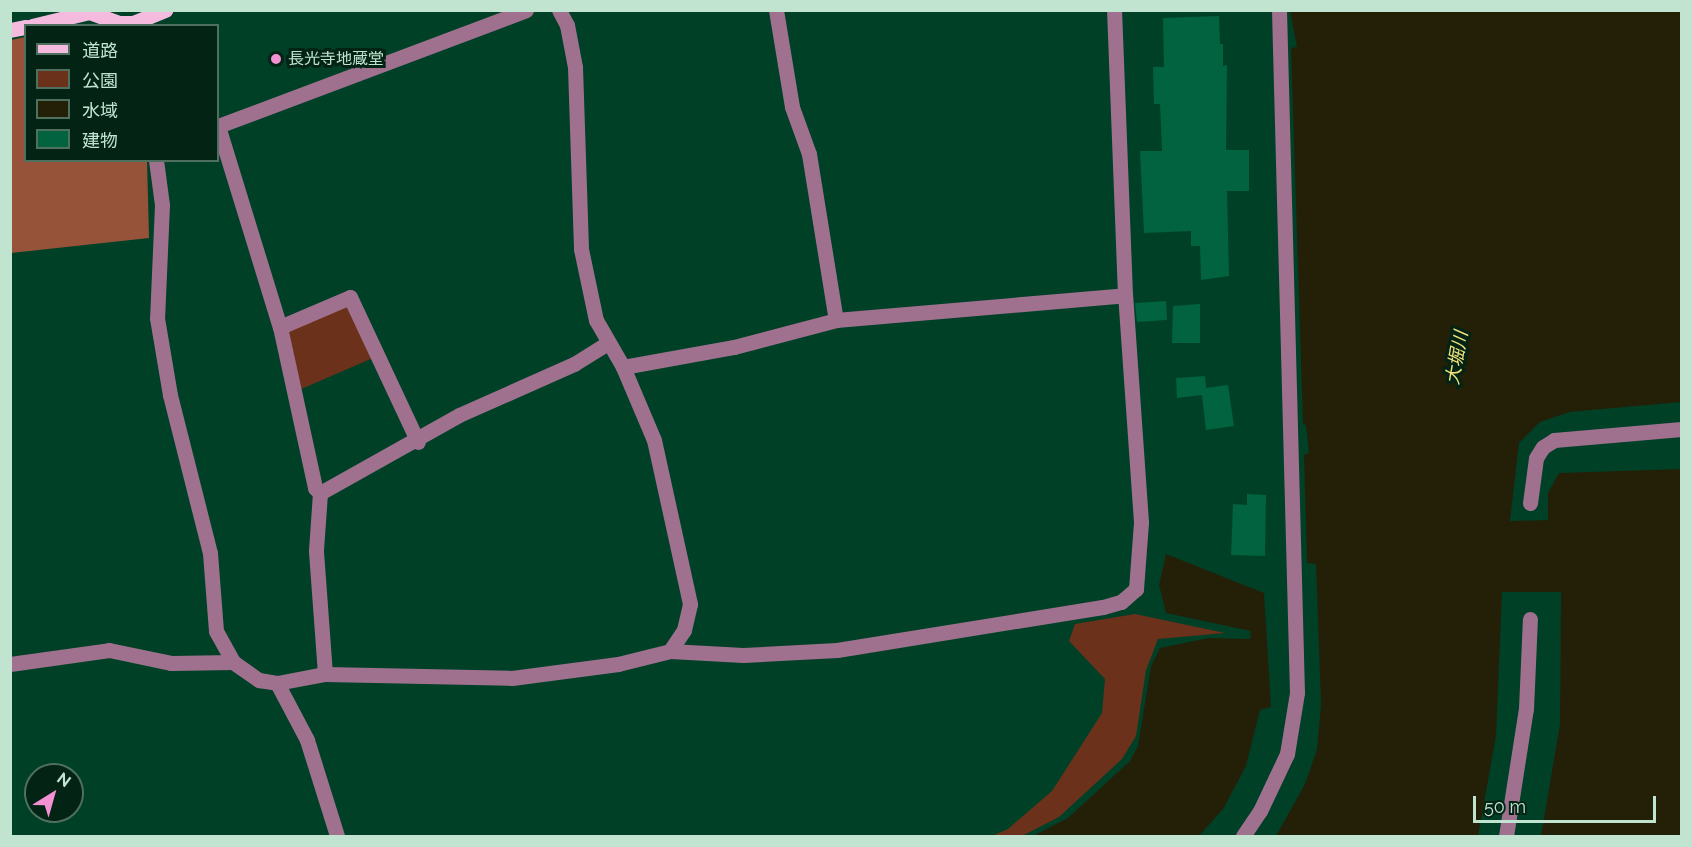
<!DOCTYPE html>
<meta charset="utf-8">
<style>
body{margin:0}
#map{position:relative;width:1692px;height:847px;overflow:hidden;background:#004027;font-family:Raleway,"Noto Sans JP",sans-serif}
div>[style]{position:absolute}
[style*='--x']{left:calc(var(--x)*1px);top:calc(var(--y)*1px);width:calc(var(--w)*1px);rotate:calc(var(--a)*1deg)}
.green>*{inset:0;background:#6b311b}
.forest>*{inset:0;background:#97533a}
.water>*{inset:0;background:#242008}
.building>*{inset:0;background:#016340}
.minor>*{height:15px;margin:-7.5px;padding:0 7.5px;transform-origin:7.5px;border-radius:7.5px;background:#a0718f}
.major>*{height:15px;margin:-7.5px;padding:0 7.5px;transform-origin:7.5px;border-radius:7.5px;background:#f4bbdf}
.dots>*{width:16px;height:16px;translate:-50% -50%;box-sizing:border-box;border:3px solid #032315;border-radius:50%}
span{translate:-50% -50%;white-space:nowrap;text-align:center;line-height:1.15;-webkit-text-stroke:6px #032315;paint-order:stroke}
.poi-label{font-size:16px;color:#c0e4cf}
.left{translate:0 -50%;text-align:left}
.water-label{font-size:18px;color:#f4e37a;font-style:italic}
.frame{position:absolute;inset:0;border:12px solid #c0e4cf;pointer-events:none}
.legend{position:absolute;left:24px;top:24px;width:195px;height:138px;box-sizing:border-box;background:#032315;border:2px solid #4f705f;margin:0;padding:8px 10px;list-style:none;font-size:18px;color:#c0e4cf}
.legend li{display:flex;align-items:center;gap:12px;height:30px}
.legend b{width:30px;border:2px solid #4f705f}
.north{position:absolute;left:24px;top:763px;width:60px;height:60px;box-sizing:border-box;background:#032315;border:2px solid #4f705f;border-radius:50%;rotate:37deg;font-size:16px;font-weight:700;line-height:24px;text-align:center;color:#c0e4cf}
.north::after{content:'';display:block;margin:auto;width:21px;height:27px;background:#f491d3;clip-path:polygon(50% 0,100% 100%,50% 72%,0 100%)}
.scale{position:absolute;left:1473px;top:796px;width:183px;height:27px;box-sizing:border-box;border:3px solid #c0e4cf;border-top:0;padding-left:8px;font-size:18px;line-height:21px;white-space:nowrap;color:#c0e4cf;-webkit-text-stroke:4px #032315;paint-order:stroke}
</style>
<div id="map">
<div class="green">
<i style="clip-path:polygon(347px 303px,373px 358px,299px 390px,287px 336px,294px 325px)"></i>
<i style="clip-path:polygon(1135px 614px,1225px 633px,1158px 639px,1146px 670px,1136px 736px,1122px 759px,1059px 817px,1022px 836px,992px 836px,1008px 829px,1052px 791px,1102px 713px,1105px 679px,1069px 641px,1075px 624px)"></i>
</div>
<div class="forest">
<i style="clip-path:polygon(25px 37px,26px 160px,147px 161px,149px 238px,11px 253px,11px 40px)"></i>
</div>
<div class="water">
<i style="clip-path:polygon(1290px 11px,1681px 11px,1681px 402px,1569px 412px,1540px 422px,1519px 443px,1510px 521px,1548px 520px,1548px 493px,1559px 473px,1681px 469px,1681px 836px,1541px 836px,1560px 724px,1561px 592px,1502px 592px,1496px 736px,1478px 836px,1276px 836px,1305px 784px,1317px 749px,1321px 705px,1316px 564px,1307px 563px,1304px 455px,1309px 453px,1306px 425px,1303px 424px,1291px 48px,1297px 47px)"></i>
<i style="clip-path:polygon(1166px 554px,1264px 593px,1271px 707px,1260px 710px,1246px 766px,1223px 809px,1199px 836px,1033px 836px,1068px 818px,1130px 761px,1138px 746px,1151px 666px,1160px 648px,1209px 638px,1250px 639px,1251px 631px,1166px 613px,1159px 585px)"></i>
</div>
<div class="building">
<i style="clip-path:polygon(1219px 16px,1220px 44px,1223px 44px,1223px 66px,1227px 65px,1226px 150px,1249px 150px,1249px 191px,1227px 191px,1229px 276px,1201px 280px,1200px 246px,1191px 246px,1191px 231px,1144px 233px,1140px 151px,1162px 151px,1160px 104px,1154px 104px,1153px 67px,1164px 67px,1163px 18px)"></i>
<i style="clip-path:polygon(1166px 301px,1167px 320px,1137px 322px,1135px 303px)"></i>
<i style="clip-path:polygon(1200px 304px,1200px 343px,1172px 343px,1173px 306px)"></i>
<i style="clip-path:polygon(1205px 376px,1206px 388px,1228px 385px,1234px 426px,1206px 430px,1202px 395px,1177px 398px,1176px 378px)"></i>
<i style="clip-path:polygon(1247px 494px,1266px 495px,1265px 556px,1231px 555px,1233px 504px,1247px 505px)"></i>
</div>
<div class="minor">
<i style="--x:559;--y:10;--w:17;--a:62"></i>
<i style="--x:567;--y:25;--w:43;--a:79.2"></i>
<i style="--x:575;--y:67;--w:182;--a:88.1"></i>
<i style="--x:581;--y:249;--w:73;--a:78.1"></i>
<i style="--x:596;--y:320;--w:54;--a:60.1"></i>
<i style="--x:623;--y:367;--w:79;--a:67"></i>
<i style="--x:654;--y:440;--w:168;--a:77.6"></i>
<i style="--x:690;--y:604;--w:27;--a:103"></i>
<i style="--x:684;--y:630;--w:25;--a:124"></i>
<i style="--x:776;--y:10;--w:98;--a:80.6"></i>
<i style="--x:792;--y:107;--w:50;--a:70.1"></i>
<i style="--x:809;--y:154;--w:168;--a:80.8"></i>
<i style="--x:218;--y:126;--w:210;--a:72.9"></i>
<i style="--x:280;--y:327;--w:165;--a:77.7"></i>
<i style="--x:315;--y:488;--w:7;--a:45"></i>
<i style="--x:218;--y:126;--w:329;--a:-20.6"></i>
<i style="--x:156;--y:160;--w:45;--a:82.4"></i>
<i style="--x:162;--y:205;--w:113;--a:92.5"></i>
<i style="--x:157;--y:318;--w:78;--a:80.4"></i>
<i style="--x:170;--y:395;--w:163;--a:75.8"></i>
<i style="--x:210;--y:553;--w:78;--a:85.6"></i>
<i style="--x:216;--y:631;--w:35;--a:61"></i>
<i style="--x:233;--y:662;--w:32;--a:35"></i>
<i style="--x:259;--y:680;--w:18;--a:9"></i>
<i style="--x:277;--y:683;--w:49;--a:-10.6"></i>
<i style="--x:325;--y:674;--w:187;--a:1.2"></i>
<i style="--x:512;--y:678;--w:107;--a:-7.5"></i>
<i style="--x:618;--y:664;--w:54;--a:-14"></i>
<i style="--x:670;--y:651;--w:73;--a:3.1"></i>
<i style="--x:743;--y:655;--w:94;--a:-3"></i>
<i style="--x:837;--y:650;--w:269;--a:-9.2"></i>
<i style="--x:1103;--y:607;--w:19;--a:-16"></i>
<i style="--x:1121;--y:602;--w:20;--a:-41"></i>
<i style="--x:1136;--y:589;--w:67;--a:-85.7"></i>
<i style="--x:1141;--y:522;--w:228;--a:-94"></i>
<i style="--x:1125;--y:295;--w:285;--a:-92.2"></i>
<i style="--x:280;--y:327;--w:76;--a:-23.2"></i>
<i style="--x:350;--y:297;--w:160;--a:64.9"></i>
<i style="--x:623;--y:367;--w:113;--a:-10.2"></i>
<i style="--x:734;--y:347;--w:106;--a:-14.8"></i>
<i style="--x:836;--y:320;--w:290;--a:-4.9"></i>
<i style="--x:1530;--y:503;--w:45;--a:-82.4"></i>
<i style="--x:1536;--y:458;--w:13;--a:-58"></i>
<i style="--x:1543;--y:447;--w:13;--a:-32"></i>
<i style="--x:1554;--y:440;--w:128;--a:-4.9"></i>
<i style="--x:10;--y:664;--w:100;--a:-8"></i>
<i style="--x:109;--y:650;--w:63;--a:11.8"></i>
<i style="--x:171;--y:663;--w:62;--a:-0.9"></i>
<i style="--x:325;--y:674;--w:124;--a:-94.2"></i>
<i style="--x:316;--y:550;--w:57;--a:-86"></i>
<i style="--x:320;--y:493;--w:159;--a:-29.3"></i>
<i style="--x:459;--y:415;--w:126;--a:-23.9"></i>
<i style="--x:574;--y:364;--w:40;--a:-32"></i>
<i style="--x:277;--y:683;--w:64;--a:62.2"></i>
<i style="--x:307;--y:740;--w:101;--a:72.6"></i>
<i style="--x:1243;--y:836;--w:30;--a:-56"></i>
<i style="--x:1260;--y:811;--w:63;--a:-64.7"></i>
<i style="--x:1287;--y:754;--w:62;--a:-80.7"></i>
<i style="--x:1297;--y:693;--w:683;--a:-91.51"></i>
<i style="--x:1506;--y:836;--w:129;--a:-81.1"></i>
<i style="--x:1526;--y:709;--w:90;--a:-87.5"></i>
</div>
<div class="major">
<i style="--x:32;--y:26;--w:59;--a:-13.8"></i>
<i style="--x:89;--y:12;--w:32;--a:20"></i>
<i style="--x:119;--y:23;--w:14;--a:0"></i>
<i style="--x:133;--y:23;--w:35;--a:-22"></i>
<i style="--x:10;--y:30;--w:16;--a:-11"></i>
</div>
<div class="dots">
<i style="left:276px;top:59px;background:#f491d3"></i>
</div>
<div class="poi-label">
<span class="left" style="left:288px;top:59px">長光寺地蔵堂</span>
</div>
<div class="water-label">
<span style="left:1457px;top:358px;rotate:-80deg">大堀川</span>
</div>
<div class="frame"></div>
<ul class="legend">
<li><b style="height:8px;background:#f4bbdf"></b>道路</li>
<li><b style="height:16px;background:#6b311b"></b>公園</li>
<li><b style="height:16px;background:#242008"></b>水域</li>
<li><b style="height:16px;background:#016340"></b>建物</li>
</ul>
<div class="north">N</div>
<div class="scale">50 m</div>
</div>
